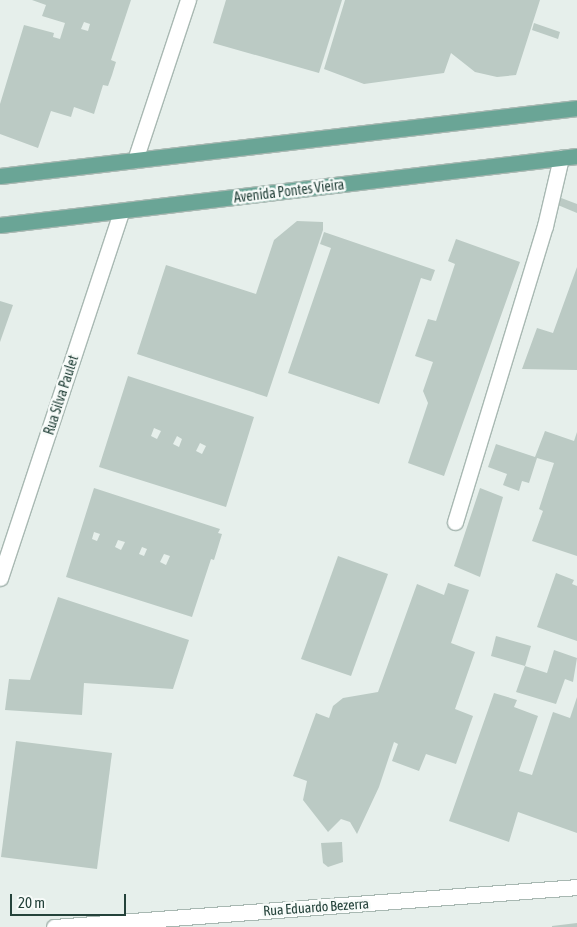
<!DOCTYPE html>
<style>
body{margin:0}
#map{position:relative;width:577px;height:927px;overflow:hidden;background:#e6efeb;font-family:"Asap Condensed",sans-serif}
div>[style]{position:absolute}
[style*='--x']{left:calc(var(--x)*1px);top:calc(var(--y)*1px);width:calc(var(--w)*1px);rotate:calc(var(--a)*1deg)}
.building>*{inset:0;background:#bbcac4}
.roads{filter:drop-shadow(1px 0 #a8b8b2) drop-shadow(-1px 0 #a8b8b2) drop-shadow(0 1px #a8b8b2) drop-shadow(0 -1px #a8b8b2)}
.minor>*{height:15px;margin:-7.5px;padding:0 7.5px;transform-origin:7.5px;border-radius:7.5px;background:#fff}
.major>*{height:15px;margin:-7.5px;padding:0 7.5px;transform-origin:7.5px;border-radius:7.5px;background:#6aa596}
span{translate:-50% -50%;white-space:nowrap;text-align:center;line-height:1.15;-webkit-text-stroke:5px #f7fbf9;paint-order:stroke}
.street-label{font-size:14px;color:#24423a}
.scale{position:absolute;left:10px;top:894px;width:116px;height:22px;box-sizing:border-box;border:2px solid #24423a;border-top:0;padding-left:6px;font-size:15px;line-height:18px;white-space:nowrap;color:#24423a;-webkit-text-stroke:4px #f7fbf9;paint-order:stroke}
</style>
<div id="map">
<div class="building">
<i style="clip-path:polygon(evenodd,32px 0,131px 0,111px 60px,116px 62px,112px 75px,108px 86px,103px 85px,94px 114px,74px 107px,71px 117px,51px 111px,38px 148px,0 134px,0 104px,24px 25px,54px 33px,53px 37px,60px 39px,65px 23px,42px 16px,46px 5px,32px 0,84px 22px,90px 24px,88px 31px,81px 29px,84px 22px)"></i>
<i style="clip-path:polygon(226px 0,342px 0,319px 73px,213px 43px)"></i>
<i style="clip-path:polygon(345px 0,540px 0,516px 75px,497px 77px,475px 72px,451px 53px,444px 73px,364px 84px,324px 69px)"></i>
<i style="clip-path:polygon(534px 23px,560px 32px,558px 39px,532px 30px)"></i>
<i style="clip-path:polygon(556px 196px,577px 204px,577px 213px,553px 203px)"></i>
<i style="clip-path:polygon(297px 221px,323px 222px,323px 230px,267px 397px,137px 354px,166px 265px,256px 294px,274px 240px)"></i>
<i style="clip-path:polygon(324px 232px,435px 270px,431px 281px,421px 278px,379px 404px,288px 373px,331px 248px,320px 244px)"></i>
<i style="clip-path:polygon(456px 239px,520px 262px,444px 476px,408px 463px,428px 403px,423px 391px,433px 362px,415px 356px,428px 319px,436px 321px,455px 264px,448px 261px)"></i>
<i style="clip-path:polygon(577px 267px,577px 370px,522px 369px,537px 328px,553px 333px)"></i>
<i style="clip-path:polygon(0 301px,13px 305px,0 342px)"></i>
<i style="clip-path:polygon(evenodd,128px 376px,254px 417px,226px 507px,99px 467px,128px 376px,154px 428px,161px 431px,157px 439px,151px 436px,154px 428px,128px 376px,177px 436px,182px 439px,179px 447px,173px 444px,177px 436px,128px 376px,200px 443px,206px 446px,202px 454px,196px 451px,200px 443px)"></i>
<i style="clip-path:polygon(545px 431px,574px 441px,577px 432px,577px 556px,532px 541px,543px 511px,539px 509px,554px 463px,537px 458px,529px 483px,522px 481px,519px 491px,503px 485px,507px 474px,488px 467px,496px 444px,535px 457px)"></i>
<i style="clip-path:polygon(evenodd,94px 488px,220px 529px,218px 533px,222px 534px,214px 560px,211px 559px,192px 617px,66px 577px,94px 488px,94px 532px,100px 534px,97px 541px,92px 539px,94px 532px,94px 488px,118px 540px,125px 542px,121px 550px,115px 547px,118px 540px,94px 488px,142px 547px,147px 549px,144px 556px,139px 554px,142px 547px,94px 488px,164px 554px,170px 556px,166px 565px,160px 562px,164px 554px)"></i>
<i style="clip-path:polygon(480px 488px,503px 497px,480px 577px,454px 566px)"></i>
<i style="clip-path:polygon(338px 556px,388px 574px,351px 676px,301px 659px)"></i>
<i style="clip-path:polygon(556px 573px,574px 580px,572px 584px,577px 586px,577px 641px,537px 627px)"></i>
<i style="clip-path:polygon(448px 583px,469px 590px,451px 643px,475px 652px,455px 709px,473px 716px,456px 764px,426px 754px,419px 771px,392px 761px,398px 744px,394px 742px,379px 787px,357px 834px,350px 822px,341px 819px,328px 832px,303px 800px,307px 781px,293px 776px,316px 713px,329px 718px,333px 706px,343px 698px,378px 692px,417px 584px,444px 595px)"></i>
<i style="clip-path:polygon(58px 597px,189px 640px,173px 689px,84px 683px,82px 715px,5px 710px,9px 679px,30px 680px)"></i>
<i style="clip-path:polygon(496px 636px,531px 646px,525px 666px,491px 656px)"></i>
<i style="clip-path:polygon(554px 650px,577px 658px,573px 682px,565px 679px,556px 704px,516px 692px,525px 666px,547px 673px)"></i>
<i style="clip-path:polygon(494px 693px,517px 700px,514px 707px,538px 716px,519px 771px,532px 775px,553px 712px,570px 718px,577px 697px,577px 833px,518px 812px,509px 842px,449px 821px)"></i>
<i style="clip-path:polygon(16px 741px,112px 753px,97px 869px,1px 857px)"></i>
<i style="clip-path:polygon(342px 842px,343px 862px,328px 867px,323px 863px,321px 843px)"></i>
<i style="clip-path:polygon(577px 923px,577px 927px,552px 927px,552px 926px)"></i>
</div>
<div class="roads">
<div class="minor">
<i style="--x:135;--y:160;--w:169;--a:-71.7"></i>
<i style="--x:455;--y:522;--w:309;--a:-73.1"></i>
<i style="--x:545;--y:226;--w:70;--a:-76.8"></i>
<i style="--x:0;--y:578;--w:385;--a:-71.7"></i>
<i style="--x:54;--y:927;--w:525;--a:-4.37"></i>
</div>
<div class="major">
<i style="--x:0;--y:176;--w:581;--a:-6.72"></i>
<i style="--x:0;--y:225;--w:581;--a:-6.82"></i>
</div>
</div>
<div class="street-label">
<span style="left:289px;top:191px;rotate:-7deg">Avenida Pontes Vieira</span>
<span style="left:61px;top:395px;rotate:-72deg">Rua Silva Paulet</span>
<span style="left:316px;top:907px;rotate:-4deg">Rua Eduardo Bezerra</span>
</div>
<div class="scale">20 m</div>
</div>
